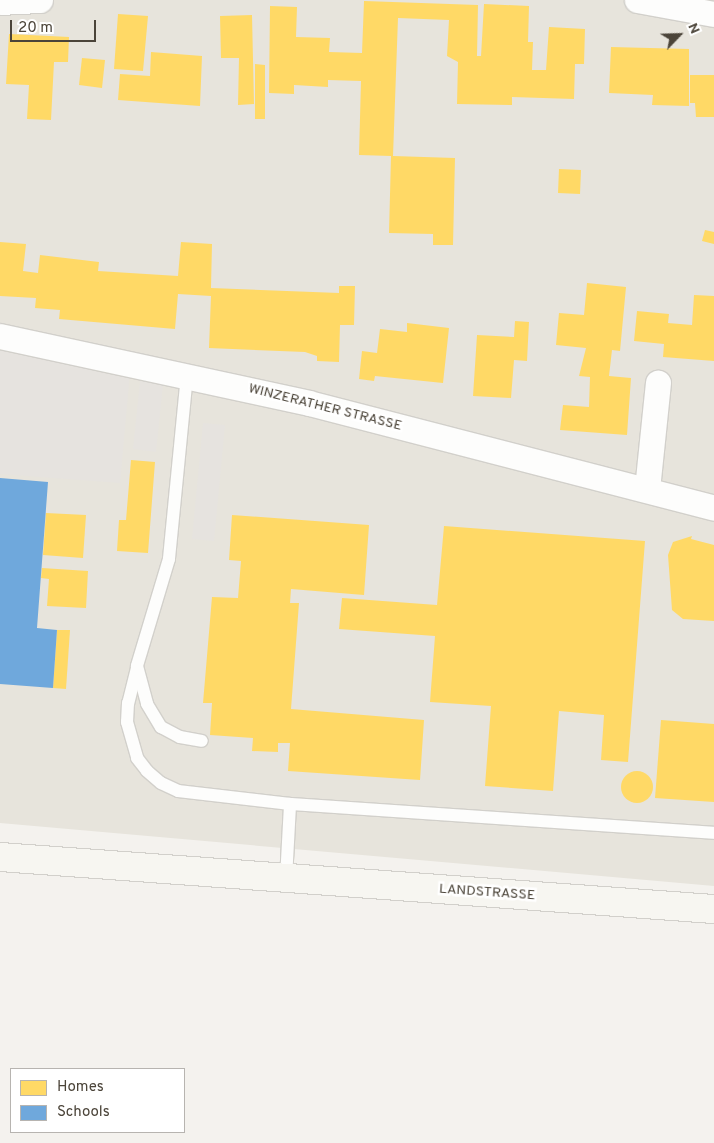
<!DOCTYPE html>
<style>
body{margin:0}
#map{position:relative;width:714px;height:1143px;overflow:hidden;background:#f4f2ee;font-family:Overpass,sans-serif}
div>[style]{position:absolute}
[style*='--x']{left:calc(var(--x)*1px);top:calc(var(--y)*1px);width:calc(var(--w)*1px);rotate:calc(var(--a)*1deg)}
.residential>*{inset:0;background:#e7e4dc}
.parking>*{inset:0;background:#e6e3df}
.homes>*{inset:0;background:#ffd966}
.round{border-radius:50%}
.schools>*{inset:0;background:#6fa8dc}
.roads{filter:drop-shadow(1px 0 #d2d0cb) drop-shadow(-1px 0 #d2d0cb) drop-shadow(0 1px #d2d0cb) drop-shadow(0 -1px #d2d0cb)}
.lane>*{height:12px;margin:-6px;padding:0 6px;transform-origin:6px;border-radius:6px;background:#fdfdfc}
.street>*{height:25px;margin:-12.5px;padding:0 12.5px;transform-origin:12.5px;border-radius:12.5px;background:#fdfdfc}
.secondary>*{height:28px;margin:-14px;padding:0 14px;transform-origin:14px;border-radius:14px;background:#f7f6f1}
span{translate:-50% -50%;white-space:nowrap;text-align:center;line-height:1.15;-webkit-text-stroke:5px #fff;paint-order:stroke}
.street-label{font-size:14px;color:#4b4439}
.legend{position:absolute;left:10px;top:1068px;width:175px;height:65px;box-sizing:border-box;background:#fff;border:1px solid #b7b4b0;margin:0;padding:6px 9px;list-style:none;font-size:15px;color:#4b4439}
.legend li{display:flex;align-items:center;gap:10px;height:25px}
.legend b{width:25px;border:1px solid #b7b4b0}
.north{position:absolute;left:654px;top:10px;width:50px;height:50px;-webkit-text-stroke:4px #fff;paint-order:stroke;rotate:66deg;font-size:14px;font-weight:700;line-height:20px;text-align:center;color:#4b4439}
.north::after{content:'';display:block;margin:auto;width:18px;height:22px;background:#4b4439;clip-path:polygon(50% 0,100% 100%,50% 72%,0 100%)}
.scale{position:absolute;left:10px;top:20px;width:86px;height:22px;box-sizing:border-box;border:2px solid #4b4439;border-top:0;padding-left:6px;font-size:15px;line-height:18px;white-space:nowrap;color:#4b4439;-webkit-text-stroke:4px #fff;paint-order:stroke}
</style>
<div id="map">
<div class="residential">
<i style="clip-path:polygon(0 0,714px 0,714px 886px,0 823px)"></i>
</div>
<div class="parking">
<i style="clip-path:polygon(0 350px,130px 372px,120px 483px,0 474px)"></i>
<i style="clip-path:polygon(141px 372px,164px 375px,156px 452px,133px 449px)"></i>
<i style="clip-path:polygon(203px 423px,225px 425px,214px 541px,192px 539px)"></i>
</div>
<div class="homes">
<i style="clip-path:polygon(364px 1px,478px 5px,477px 56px,481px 56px,484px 4px,529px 6px,528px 42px,533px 42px,532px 70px,546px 70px,549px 27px,585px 29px,584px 64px,575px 64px,574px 99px,512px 97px,512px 105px,457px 104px,458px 62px,447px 56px,449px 20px,398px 18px,393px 156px,455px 158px,453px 245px,433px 245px,433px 234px,389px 233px,391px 156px,359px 155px,361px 81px,328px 80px,328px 87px,294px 85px,294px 94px,269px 93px,270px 6px,297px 7px,296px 37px,330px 38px,329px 52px,362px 53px)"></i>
<i style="clip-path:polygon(118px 14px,148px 16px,143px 71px,114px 69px)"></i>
<i style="clip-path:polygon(252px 15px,254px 104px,238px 105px,239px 58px,221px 58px,220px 16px)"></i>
<i style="clip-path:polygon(9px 34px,69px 37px,68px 62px,54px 62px,51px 120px,27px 119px,29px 85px,6px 84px)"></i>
<i style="clip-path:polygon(611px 47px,689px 49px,689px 106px,652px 105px,653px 95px,609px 93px)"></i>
<i style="clip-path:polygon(151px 52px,202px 56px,200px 106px,118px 100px,120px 74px,150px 76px)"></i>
<i style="clip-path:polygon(82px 58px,105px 60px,102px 88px,79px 85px)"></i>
<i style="clip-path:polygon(255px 64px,265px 65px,265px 119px,255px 119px)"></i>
<i style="clip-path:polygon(690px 75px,714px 75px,714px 117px,696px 117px,695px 103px,690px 103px)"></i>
<i style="clip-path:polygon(559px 169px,581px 170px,580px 194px,558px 193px)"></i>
<i style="clip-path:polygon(705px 230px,714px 232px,714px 244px,702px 241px)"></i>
<i style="clip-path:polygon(0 242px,26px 244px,23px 271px,38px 273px,40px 255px,99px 262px,98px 271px,178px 276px,181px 242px,212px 244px,211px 288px,339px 293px,339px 286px,355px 286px,354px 325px,340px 325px,339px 362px,317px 361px,317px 356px,305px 352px,209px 348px,211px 296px,178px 294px,175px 329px,59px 319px,60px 310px,35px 308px,36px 298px,0 296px)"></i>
<i style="clip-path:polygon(587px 283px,626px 287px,620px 351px,612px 350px,609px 376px,631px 378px,627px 435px,560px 430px,563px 405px,589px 407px,590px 377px,579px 376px,586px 348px,556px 345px,559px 313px,584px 315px)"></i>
<i style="clip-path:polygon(694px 295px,714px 296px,714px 361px,663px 357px,664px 344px,634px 341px,637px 311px,669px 314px,668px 323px,692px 325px)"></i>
<i style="clip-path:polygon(515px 321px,529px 322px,527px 361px,514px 360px,511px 398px,473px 396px,477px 335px,514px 337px)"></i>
<i style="clip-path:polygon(407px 323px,449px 328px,443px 383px,375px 376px,374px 381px,359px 379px,362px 351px,377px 353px,380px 329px,407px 332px)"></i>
<i style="clip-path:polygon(131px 460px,155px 462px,148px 553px,117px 551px,119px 520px,126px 520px)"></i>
<i style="clip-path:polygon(46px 513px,86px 515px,83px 558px,43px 555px)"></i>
<i style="clip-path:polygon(232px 515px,369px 525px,364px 595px,291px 589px,290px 603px,299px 603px,291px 709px,424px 720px,420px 780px,288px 771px,290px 743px,278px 743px,278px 752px,252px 751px,253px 738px,210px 735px,212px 703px,203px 703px,212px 597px,238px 598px,241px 561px,229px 560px)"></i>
<i style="clip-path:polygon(444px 526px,645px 541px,628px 762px,601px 760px,604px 715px,559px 711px,553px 791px,485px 786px,491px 706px,430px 702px,435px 636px,339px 629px,342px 598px,437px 605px)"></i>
<i style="clip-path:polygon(692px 536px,691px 539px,714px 545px,714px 621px,683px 619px,672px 610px,668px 555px,673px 542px)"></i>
<i style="clip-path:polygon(42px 568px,88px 571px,86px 608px,47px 606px,49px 579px,41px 578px)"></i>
<i style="clip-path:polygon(57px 630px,70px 630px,66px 689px,53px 688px)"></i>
<i style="clip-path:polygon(661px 720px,714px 724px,714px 802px,655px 798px)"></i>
<i class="round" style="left:621px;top:771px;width:32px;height:32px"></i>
</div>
<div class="schools">
<i style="clip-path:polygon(0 478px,48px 482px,37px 628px,57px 630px,53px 688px,0 684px)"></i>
</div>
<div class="roads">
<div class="lane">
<i style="--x:187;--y:375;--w:185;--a:95.6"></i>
<i style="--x:169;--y:559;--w:112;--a:106.7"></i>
<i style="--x:137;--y:666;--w:39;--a:75"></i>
<i style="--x:147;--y:704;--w:27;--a:59"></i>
<i style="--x:161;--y:727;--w:21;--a:28"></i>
<i style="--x:180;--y:737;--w:22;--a:10"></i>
<i style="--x:137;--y:668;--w:36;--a:104"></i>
<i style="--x:128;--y:703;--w:19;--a:93"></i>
<i style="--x:127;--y:722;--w:37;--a:74"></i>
<i style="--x:137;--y:758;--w:16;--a:52"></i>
<i style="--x:147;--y:771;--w:18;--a:41"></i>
<i style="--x:161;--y:783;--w:19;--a:25"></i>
<i style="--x:178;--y:791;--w:113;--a:6.6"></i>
<i style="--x:286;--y:879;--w:75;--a:-86.9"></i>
<i style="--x:290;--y:804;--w:425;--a:3.9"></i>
</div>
<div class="street">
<i style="--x:637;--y:0;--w:78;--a:10.3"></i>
<i style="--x:0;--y:2;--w:40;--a:-2.9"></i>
<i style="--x:0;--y:336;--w:316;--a:12.2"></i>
<i style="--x:309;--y:403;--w:418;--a:14.5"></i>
<i style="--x:647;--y:489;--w:107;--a:-84.1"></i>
</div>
<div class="secondary">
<i style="--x:0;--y:857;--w:716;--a:4.17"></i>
</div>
</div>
<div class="street-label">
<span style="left:325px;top:408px;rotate:14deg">WINZERATHER STRASSE</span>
<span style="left:487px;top:893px;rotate:4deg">LANDSTRASSE</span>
</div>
<ul class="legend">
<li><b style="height:14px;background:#ffd966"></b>Homes</li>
<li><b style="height:14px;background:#6fa8dc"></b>Schools</li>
</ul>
<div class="north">N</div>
<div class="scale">20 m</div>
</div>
